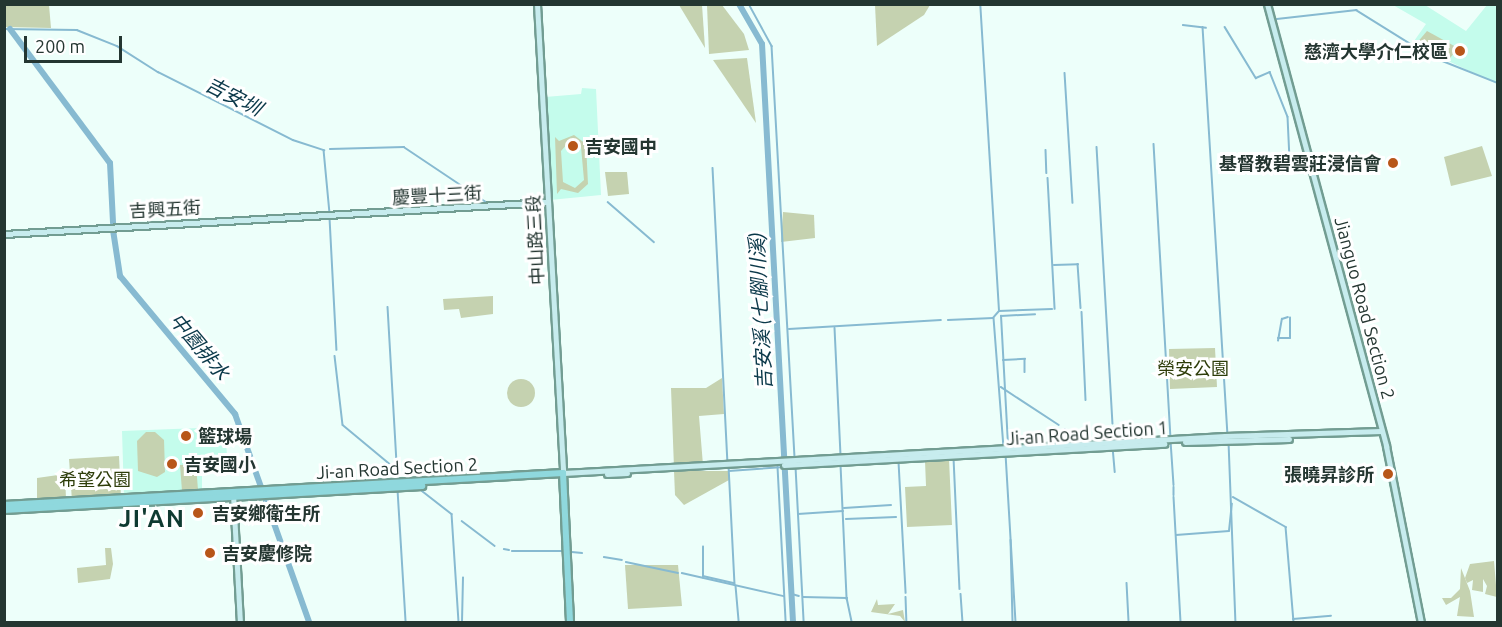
<!DOCTYPE html>
<meta charset="utf-8">
<style>
body{margin:0}
#map{position:relative;width:1502px;height:627px;overflow:hidden;background:#edfffa;font-family:Ubuntu,"Noto Sans TC",sans-serif}
div>[style]{position:absolute}
[style*='--x']{left:calc(var(--x)*1px);top:calc(var(--y)*1px);width:calc(var(--w)*1px);rotate:calc(var(--a)*1deg)}
.built>*{inset:0;background:#c4fcec}
.green>*{inset:0;background:#c5d2b0}
.round{border-radius:50%}
.stream>*{height:1.5px;margin:-0.75px;padding:0 0.75px;transform-origin:0.75px;border-radius:0.75px;background:#87bad1}
.river>*{height:6px;margin:-3px;padding:0 3px;transform-origin:3px;border-radius:3px;background:#87bad1}
.roads{filter:drop-shadow(2px 0 #729d92) drop-shadow(-2px 0 #729d92) drop-shadow(0 2px #729d92) drop-shadow(0 -2px #729d92)}
.secondary>*{height:5px;margin:-2.5px;padding:0 2.5px;transform-origin:2.5px;border-radius:2.5px;background:#c7ecee}
.primary>*{height:6px;margin:-3px;padding:0 3px;transform-origin:3px;border-radius:3px;background:#8fd8dd}
.dots>*{width:16px;height:16px;translate:-50% -50%;box-sizing:border-box;border:3px solid #fff;border-radius:50%}
span{translate:-50% -50%;white-space:nowrap;text-align:center;line-height:1.15;-webkit-text-stroke:6px #fff;paint-order:stroke}
.poi-label{font-size:18px;color:#243631;font-weight:700}
.right{translate:-100% -50%;text-align:right}
.left{translate:0 -50%;text-align:left}
.street-label{font-size:18px;color:#243631}
.park-label{font-size:18px;color:#2e3d0a}
.water-label{font-size:20px;color:#0a3849;font-style:italic}
.district-label{font-size:24px;color:#0f3a31;font-weight:700;letter-spacing:1.5px}
.frame{position:absolute;inset:0;border:6px solid #243631;pointer-events:none}
.scale{position:absolute;left:24px;top:36px;width:98px;height:27px;box-sizing:border-box;border:3px solid #243631;border-top:0;padding-left:8px;font-size:18px;line-height:21px;white-space:nowrap;color:#243631;-webkit-text-stroke:4px #fff;paint-order:stroke}
</style>
<div id="map">
<div class="built">
<i style="clip-path:polygon(1393px 5px,1425px 5px,1466px 31px,1487px 5px,1497px 5px,1497px 84px,1412px 44px,1426px 24px)"></i>
<i style="clip-path:polygon(582px 88px,596px 89px,601px 195px,550px 200px,545px 97px,581px 94px)"></i>
<i style="clip-path:polygon(225px 427px,227px 456px,222px 457px,222px 471px,202px 474px,202px 492px,124px 496px,122px 431px)"></i>
</div>
<div class="green">
<i style="clip-path:polygon(5px 4px,49px 5px,51px 28px,5px 27px)"></i>
<i style="clip-path:polygon(679px 5px,702px 5px,705px 48px)"></i>
<i style="clip-path:polygon(707px 5px,722px 5px,744px 34px,749px 50px,709px 54px)"></i>
<i style="clip-path:polygon(875px 5px,875px 4px,930px 5px,924px 15px,877px 46px)"></i>
<i style="clip-path:polygon(1427px 31px,1458px 48px,1447px 62px,1416px 44px)"></i>
<i style="clip-path:polygon(747px 58px,756px 123px,713px 60px)"></i>
<i style="clip-path:polygon(evenodd,574px 135px,586px 144px,588px 184px,578px 193px,561px 189px,557px 194px,555px 137px,559px 141px,574px 135px,570px 141px,581px 147px,584px 180px,575px 188px,563px 182px,561px 151px,570px 141px)"></i>
<i style="clip-path:polygon(1482px 146px,1492px 176px,1451px 186px,1444px 157px)"></i>
<i style="clip-path:polygon(605px 172px,627px 172px,629px 194px,608px 196px)"></i>
<i style="clip-path:polygon(783px 212px,814px 215px,815px 238px,781px 242px)"></i>
<i style="clip-path:polygon(493px 296px,493px 314px,461px 318px,459px 309px,444px 310px,443px 299px)"></i>
<i style="clip-path:polygon(1215px 348px,1217px 387px,1170px 389px,1169px 349px)"></i>
<i style="clip-path:polygon(722px 378px,724px 414px,699px 416px,703px 465px,674px 468px,671px 388px,706px 388px)"></i>
<i class="round" style="left:507px;top:379px;width:28px;height:28px"></i>
<i style="clip-path:polygon(146px 432px,155px 432px,164px 440px,165px 472px,157px 477px,138px 471px,137px 441px)"></i>
<i style="clip-path:polygon(119px 456px,121px 498px,72px 501px,69px 459px)"></i>
<i style="clip-path:polygon(949px 459px,952px 525px,907px 527px,905px 487px,926px 486px,925px 461px)"></i>
<i style="clip-path:polygon(196px 464px,198px 490px,182px 491px,180px 465px)"></i>
<i style="clip-path:polygon(674px 471px,729px 471px,729px 480px,684px 505px,675px 495px)"></i>
<i style="clip-path:polygon(65px 474px,66px 499px,37px 500px,37px 478px)"></i>
<i style="clip-path:polygon(105px 548px,111px 548px,113px 564px,110px 579px,78px 583px,77px 568px,106px 565px)"></i>
<i style="clip-path:polygon(1494px 561px,1497px 597px,1485px 594px,1487px 586px,1483px 579px,1483px 592px,1472px 590px,1473px 580px,1467px 583px,1465px 578px,1470px 564px)"></i>
<i style="clip-path:polygon(625px 565px,678px 565px,682px 606px,628px 609px)"></i>
<i style="clip-path:polygon(1461px 568px,1470px 591px,1474px 617px,1457px 616px,1460px 597px,1446px 605px,1442px 598px,1451px 598px,1460px 589px)"></i>
<i style="clip-path:polygon(877px 599px,878px 605px,895px 604px,888px 614px,903px 610px,905px 622px,900px 616px,871px 612px)"></i>
</div>
<div class="stream">
<i style="--x:749;--y:4;--w:48;--a:61.3"></i>
<i style="--x:772;--y:46;--w:412;--a:86.8"></i>
<i style="--x:1277;--y:19;--w:80;--a:-6.5"></i>
<i style="--x:1356;--y:10;--w:87;--a:31.9"></i>
<i style="--x:1430;--y:56;--w:73;--a:21.7"></i>
<i style="--x:1183;--y:25;--w:23;--a:7"></i>
<i style="--x:1203;--y:27;--w:408;--a:86.5"></i>
<i style="--x:1225;--y:27;--w:60;--a:58.7"></i>
<i style="--x:1256;--y:78;--w:15;--a:-23"></i>
<i style="--x:1270;--y:72;--w:48;--a:68.2"></i>
<i style="--x:1288;--y:117;--w:43;--a:87.3"></i>
<i style="--x:4;--y:29;--w:73;--a:0.8"></i>
<i style="--x:77;--y:30;--w:43;--a:21.8"></i>
<i style="--x:117;--y:46;--w:49;--a:32.4"></i>
<i style="--x:158;--y:72;--w:151;--a:26.7"></i>
<i style="--x:293;--y:140;--w:33;--a:18"></i>
<i style="--x:324;--y:150;--w:63;--a:84.6"></i>
<i style="--x:1065;--y:73;--w:130;--a:86.5"></i>
<i style="--x:1154;--y:144;--w:292;--a:86.7"></i>
<i style="--x:1097;--y:147;--w:277;--a:86.7"></i>
<i style="--x:330;--y:149;--w:74;--a:-1.5"></i>
<i style="--x:404;--y:147;--w:102;--a:33.8"></i>
<i style="--x:1046;--y:150;--w:23;--a:88"></i>
<i style="--x:713;--y:168;--w:293;--a:87.1"></i>
<i style="--x:1048;--y:178;--w:131;--a:86.9"></i>
<i style="--x:608;--y:202;--w:61;--a:41"></i>
<i style="--x:330;--y:218;--w:132;--a:87"></i>
<i style="--x:1054;--y:265;--w:24;--a:-2"></i>
<i style="--x:1078;--y:264;--w:44;--a:86.1"></i>
<i style="--x:388;--y:307;--w:173;--a:86.7"></i>
<i style="--x:999;--y:311;--w:53;--a:-2.2"></i>
<i style="--x:1082;--y:312;--w:88;--a:87.4"></i>
<i style="--x:994;--y:318;--w:129;--a:85.6"></i>
<i style="--x:948;--y:320;--w:45;--a:-2.5"></i>
<i style="--x:993;--y:318;--w:9;--a:-49"></i>
<i style="--x:999;--y:311;--w:308;--a:-93.5"></i>
<i style="--x:835;--y:328;--w:127;--a:87.3"></i>
<i style="--x:789;--y:329;--w:152;--a:-3.4"></i>
<i style="--x:1278;--y:338;--w:12;--a:0"></i>
<i style="--x:1290;--y:338;--w:20;--a:-90"></i>
<i style="--x:1278;--y:341;--w:22;--a:-80"></i>
<i style="--x:1282;--y:319;--w:6;--a:-18"></i>
<i style="--x:335;--y:356;--w:69;--a:83.4"></i>
<i style="--x:343;--y:425;--w:70;--a:39.8"></i>
<i style="--x:1003;--y:360;--w:22;--a:-3"></i>
<i style="--x:1025;--y:359;--w:13;--a:90"></i>
<i style="--x:1001;--y:387;--w:69;--a:33.2"></i>
<i style="--x:1065;--y:429;--w:5;--a:37"></i>
<i style="--x:1113;--y:440;--w:12;--a:-85"></i>
<i style="--x:1171;--y:441;--w:44;--a:86.1"></i>
<i style="--x:1229;--y:442;--w:180;--a:87.8"></i>
<i style="--x:1008;--y:445;--w:129;--a:-93.1"></i>
<i style="--x:1001;--y:316;--w:34;--a:-3"></i>
<i style="--x:1113;--y:447;--w:25;--a:85"></i>
<i style="--x:1006;--y:454;--w:168;--a:86.6"></i>
<i style="--x:954;--y:458;--w:131;--a:87.4"></i>
<i style="--x:899;--y:462;--w:131;--a:86.9"></i>
<i style="--x:841;--y:465;--w:134;--a:87.4"></i>
<i style="--x:729;--y:466;--w:119;--a:87.1"></i>
<i style="--x:778;--y:467;--w:155;--a:87"></i>
<i style="--x:796;--y:467;--w:155;--a:87"></i>
<i style="--x:729;--y:471;--w:55;--a:-4.2"></i>
<i style="--x:1174;--y:487;--w:8;--a:90"></i>
<i style="--x:398;--y:490;--w:132;--a:86.5"></i>
<i style="--x:421;--y:490;--w:39;--a:38"></i>
<i style="--x:452;--y:514;--w:108;--a:86.3"></i>
<i style="--x:1174;--y:497;--w:125;--a:86.8"></i>
<i style="--x:1233;--y:497;--w:61;--a:29.5"></i>
<i style="--x:1286;--y:527;--w:95;--a:85.2"></i>
<i style="--x:844;--y:508;--w:47;--a:-3.7"></i>
<i style="--x:798;--y:514;--w:45;--a:-3.8"></i>
<i style="--x:846;--y:519;--w:50;--a:-2.3"></i>
<i style="--x:462;--y:521;--w:41;--a:37.1"></i>
<i style="--x:1176;--y:535;--w:53;--a:-4.3"></i>
<i style="--x:1229;--y:531;--w:27;--a:-84"></i>
<i style="--x:1011;--y:540;--w:82;--a:88.6"></i>
<i style="--x:504;--y:549;--w:5;--a:11"></i>
<i style="--x:512;--y:551;--w:50;--a:0"></i>
<i style="--x:572;--y:552;--w:10;--a:6"></i>
<i style="--x:604;--y:557;--w:18;--a:9"></i>
<i style="--x:626;--y:562;--w:53;--a:11.9"></i>
<i style="--x:682;--y:573;--w:104;--a:12.8"></i>
<i style="--x:703;--y:576;--w:32;--a:13"></i>
<i style="--x:703;--y:578;--w:31;--a:-90"></i>
<i style="--x:1127;--y:583;--w:39;--a:87"></i>
<i style="--x:736;--y:586;--w:36;--a:85"></i>
<i style="--x:792;--y:594;--w:7;--a:16"></i>
<i style="--x:961;--y:594;--w:28;--a:86"></i>
<i style="--x:790;--y:597;--w:2;--a:0"></i>
<i style="--x:803;--y:597;--w:44;--a:1.3"></i>
<i style="--x:847;--y:598;--w:25;--a:78"></i>
<i style="--x:906;--y:597;--w:25;--a:88"></i>
<i style="--x:1293;--y:619;--w:38;--a:-5"></i>
<i style="--x:462;--y:622;--w:44;--a:-88.7"></i>
</div>
<div class="river">
<i style="--x:739;--y:4;--w:46;--a:60.1"></i>
<i style="--x:762;--y:44;--w:579;--a:86.93"></i>
<i style="--x:10;--y:29;--w:167;--a:53.3"></i>
<i style="--x:110;--y:163;--w:60;--a:87.1"></i>
<i style="--x:113;--y:230;--w:47;--a:81.3"></i>
<i style="--x:120;--y:276;--w:180;--a:50.2"></i>
<i style="--x:235;--y:414;--w:77;--a:70.4"></i>
<i style="--x:266;--y:501;--w:128;--a:70.4"></i>
</div>
<div class="roads">
<div class="secondary">
<i style="--x:537;--y:4;--w:470;--a:86.8"></i>
<i style="--x:563;--y:473;--w:663;--a:-3.2"></i>
<i style="--x:1225;--y:436;--w:156;--a:-1.8"></i>
<i style="--x:1267;--y:4;--w:458;--a:74.9"></i>
<i style="--x:1386;--y:446;--w:179;--a:78.8"></i>
<i style="--x:4;--y:234;--w:545;--a:-3.37"></i>
<i style="--x:1185;--y:442;--w:104;--a:-1.7"></i>
<i style="--x:784;--y:465;--w:381;--a:-3.2"></i>
<i style="--x:607;--y:474;--w:20;--a:-3"></i>
<i style="--x:233;--y:494;--w:128;--a:86.9"></i>
</div>
<div class="primary">
<i style="--x:4;--y:505;--w:560;--a:-3.28"></i>
<i style="--x:563;--y:473;--w:149;--a:87.3"></i>
<i style="--x:4;--y:510;--w:419;--a:-3.3"></i>
</div>
</div>
<div class="dots">
<i style="left:1460px;top:51px;background:#b85619"></i>
<i style="left:573px;top:146px;background:#b85619"></i>
<i style="left:1393px;top:163px;background:#b85619"></i>
<i style="left:186px;top:436px;background:#b85619"></i>
<i style="left:172px;top:464px;background:#b85619"></i>
<i style="left:1388px;top:474px;background:#b85619"></i>
<i style="left:198px;top:513px;background:#b85619"></i>
<i style="left:210px;top:553px;background:#b85619"></i>
</div>
<div class="poi-label">
<span class="right" style="left:1448px;top:51px">慈濟大學介仁校區</span>
<span class="left" style="left:585px;top:146px">吉安國中</span>
<span class="right" style="left:1381px;top:163px">基督教碧雲莊浸信會</span>
<span class="left" style="left:198px;top:436px">籃球場</span>
<span class="left" style="left:184px;top:464px">吉安國小</span>
<span class="right" style="left:1374px;top:474px">張曉昇診所</span>
<span class="left" style="left:212px;top:513px">吉安鄉衛生所</span>
<span class="left" style="left:222px;top:553px">吉安慶修院</span>
</div>
<div class="street-label">
<span style="left:437px;top:195px;rotate:-3deg">慶豐十三街</span>
<span style="left:165px;top:209px;rotate:-3deg">吉興五街</span>
<span style="left:535px;top:240px;rotate:-93deg">中山路三段</span>
<span style="left:1365px;top:308px;rotate:75deg">Jianguo Road Section 2</span>
<span style="left:1087px;top:433px;rotate:-4deg">Ji-an Road Section 1</span>
<span style="left:397px;top:468px;rotate:-3deg">Ji-an Road Section 2</span>
</div>
<div class="park-label">
<span style="left:1193px;top:368px">榮安公園</span>
<span style="left:95px;top:479px">希望公園</span>
</div>
<div class="water-label">
<span style="left:234px;top:96px;rotate:27deg">吉安圳</span>
<span style="left:760px;top:311px;rotate:-93deg">吉安溪 (七腳川溪)</span>
<span style="left:200px;top:346px;rotate:50deg">中園排水</span>
</div>
<div class="district-label">
<span style="left:152px;top:519px">JI'AN</span>
</div>
<div class="frame"></div>
<div class="scale">200 m</div>
</div>
